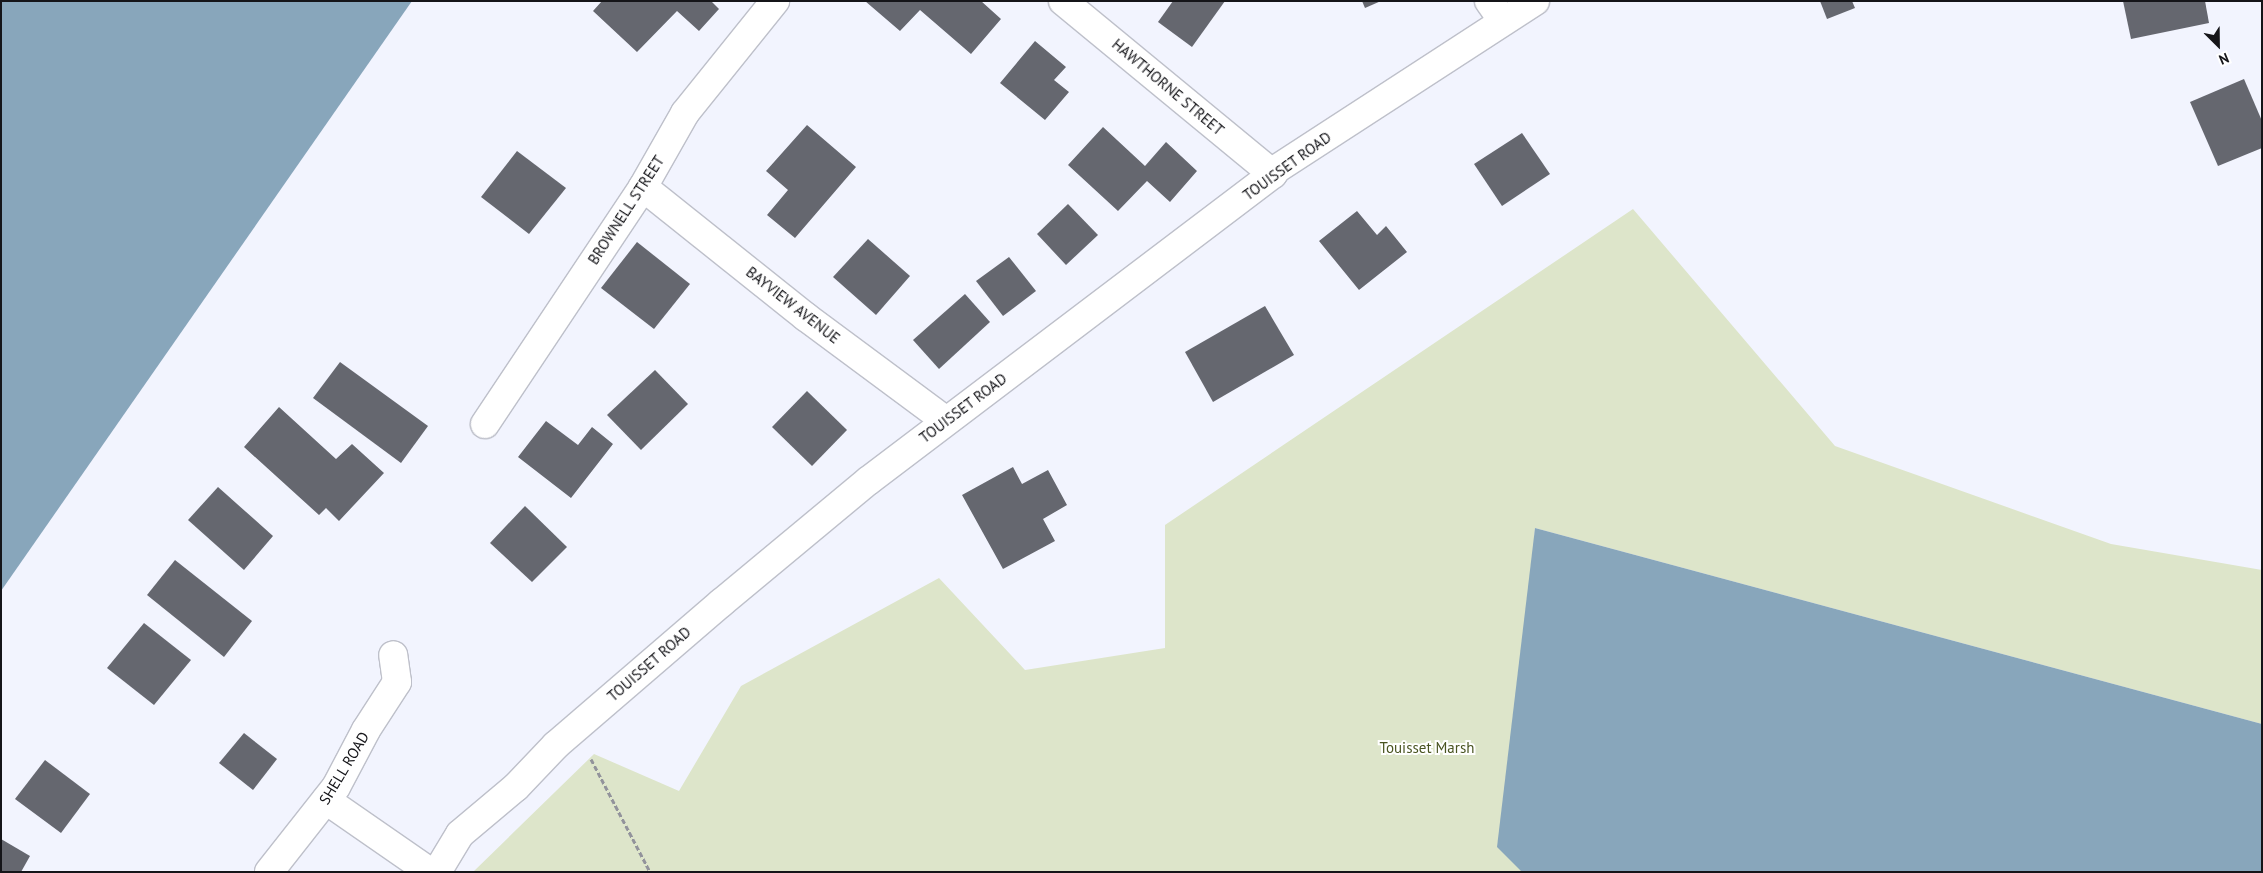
<!DOCTYPE html>
<style>
body{margin:0}
#map{position:relative;width:2263px;height:873px;overflow:hidden;background:#f2f4fe;font-family:"PT Sans",sans-serif}
div>[style]{position:absolute}
[style*='--x']{left:calc(var(--x)*1px);top:calc(var(--y)*1px);width:calc(var(--w)*1px);rotate:calc(var(--a)*1deg)}
.green>*{inset:0;background:#dde5ca}
.water>*{inset:0;background:#88a6bb}
.building>*{inset:0;background:#65676f}
.path>*{height:3px;margin-top:-1.5px;transform-origin:0;background:repeating-linear-gradient(90deg,#92939b 0 5px,transparent 0 7.5px)}
.roads{filter:drop-shadow(1px 0 #bec0ca) drop-shadow(-1px 0 #bec0ca) drop-shadow(0 1px #bec0ca) drop-shadow(0 -1px #bec0ca)}
.minor>*{height:28px;margin:-14px;padding:0 14px;transform-origin:14px;border-radius:14px;background:#fff}
.tertiary>*{height:28px;margin:-14px;padding:0 14px;transform-origin:14px;border-radius:14px;background:#fff}
span{translate:-50% -50%;white-space:nowrap;text-align:center;line-height:1.15;-webkit-text-stroke:4px #fff;paint-order:stroke}
.street-label{font-size:15px;color:#151519}
.park-label{font-size:15px;color:#495421}
.frame{position:absolute;inset:0;border:2px solid #151519;pointer-events:none}
.north{position:absolute;left:2193px;top:20px;width:50px;height:50px;-webkit-text-stroke:4px #fff;paint-order:stroke;rotate:157deg;font-size:14px;font-weight:700;line-height:20px;text-align:center;color:#151519}
.north::after{content:'';display:block;margin:auto;width:18px;height:22px;background:#151519;clip-path:polygon(50% 0,100% 100%,50% 72%,0 100%)}
</style>
<div id="map">
<div class="green">
<i style="clip-path:polygon(1633px 209px,1835px 446px,2111px 544px,2262px 570px,2262px 724px,1535px 528px,1533px 552px,1647px 872px,473px 872px,594px 754px,679px 791px,741px 686px,939px 578px,1025px 670px,1165px 648px,1165px 525px)"></i>
</div>
<div class="water">
<i style="clip-path:polygon(1px 1px,412px 1px,1px 591px)"></i>
<i style="clip-path:polygon(1535px 528px,2262px 724px,2262px 872px,1522px 872px,1497px 847px)"></i>
</div>
<div class="building">
<i style="clip-path:polygon(602px 1px,711px 1px,719px 9px,699px 31px,677px 11px,637px 52px,593px 11px)"></i>
<i style="clip-path:polygon(865px 1px,981px 1px,1001px 19px,971px 54px,920px 10px,900px 31px)"></i>
<i style="clip-path:polygon(1173px 1px,1225px 1px,1192px 47px,1158px 22px)"></i>
<i style="clip-path:polygon(1362px 1px,1381px 1px,1365px 8px)"></i>
<i style="clip-path:polygon(1820px 1px,1852px 1px,1855px 8px,1827px 19px)"></i>
<i style="clip-path:polygon(2123px 1px,2205px 1px,2209px 23px,2131px 39px)"></i>
<i style="clip-path:polygon(1035px 41px,1066px 67px,1054px 80px,1069px 92px,1045px 120px,1000px 83px)"></i>
<i style="clip-path:polygon(2244px 79px,2262px 121px,2262px 148px,2218px 166px,2190px 102px)"></i>
<i style="clip-path:polygon(807px 125px,856px 167px,795px 238px,767px 215px,788px 190px,766px 171px)"></i>
<i style="clip-path:polygon(1103px 127px,1145px 166px,1166px 142px,1197px 171px,1170px 202px,1147px 181px,1118px 211px,1068px 165px)"></i>
<i style="clip-path:polygon(1522px 133px,1550px 174px,1502px 206px,1474px 164px)"></i>
<i style="clip-path:polygon(517px 151px,566px 188px,529px 234px,481px 197px)"></i>
<i style="clip-path:polygon(1068px 204px,1098px 235px,1066px 265px,1037px 234px)"></i>
<i style="clip-path:polygon(1357px 211px,1377px 235px,1386px 226px,1407px 252px,1359px 290px,1319px 241px)"></i>
<i style="clip-path:polygon(868px 239px,910px 276px,876px 315px,833px 277px)"></i>
<i style="clip-path:polygon(637px 242px,690px 284px,654px 329px,601px 288px)"></i>
<i style="clip-path:polygon(1009px 257px,1036px 291px,1003px 316px,976px 281px)"></i>
<i style="clip-path:polygon(965px 294px,990px 322px,939px 369px,913px 340px)"></i>
<i style="clip-path:polygon(1265px 306px,1294px 355px,1213px 402px,1185px 352px)"></i>
<i style="clip-path:polygon(340px 362px,428px 426px,401px 463px,313px 398px)"></i>
<i style="clip-path:polygon(655px 370px,688px 404px,641px 450px,607px 415px)"></i>
<i style="clip-path:polygon(807px 391px,847px 430px,812px 466px,772px 427px)"></i>
<i style="clip-path:polygon(279px 407px,336px 459px,352px 444px,384px 473px,339px 521px,326px 508px,319px 515px,244px 447px)"></i>
<i style="clip-path:polygon(546px 421px,578px 445px,592px 427px,613px 444px,571px 498px,518px 457px)"></i>
<i style="clip-path:polygon(1013px 467px,1022px 484px,1048px 470px,1067px 505px,1043px 519px,1055px 541px,1003px 569px,962px 495px)"></i>
<i style="clip-path:polygon(218px 487px,273px 536px,244px 570px,188px 520px)"></i>
<i style="clip-path:polygon(525px 506px,567px 547px,532px 582px,490px 543px)"></i>
<i style="clip-path:polygon(175px 560px,252px 621px,224px 657px,147px 595px)"></i>
<i style="clip-path:polygon(144px 623px,191px 660px,154px 705px,107px 668px)"></i>
<i style="clip-path:polygon(244px 733px,277px 759px,253px 790px,219px 763px)"></i>
<i style="clip-path:polygon(45px 760px,90px 794px,61px 833px,15px 799px)"></i>
<i style="clip-path:polygon(1px 839px,30px 856px,21px 872px,1px 872px)"></i>
</div>
<div class="path">
<i style="--x:591;--y:759;--w:127;--a:62.4"></i>
</div>
<div class="roads">
<div class="minor">
<i style="--x:1063;--y:1;--w:272;--a:39.5"></i>
<i style="--x:1489;--y:1;--w:24;--a:55"></i>
<i style="--x:643;--y:187;--w:208;--a:38.6"></i>
<i style="--x:806;--y:317;--w:174;--a:36.6"></i>
<i style="--x:485;--y:424;--w:285;--a:-56.3"></i>
<i style="--x:643;--y:187;--w:85;--a:-60.4"></i>
<i style="--x:685;--y:113;--w:144;--a:-51.2"></i>
<i style="--x:326;--y:800;--w:126;--a:34.7"></i>
<i style="--x:269;--y:872;--w:108;--a:-51.8"></i>
<i style="--x:336;--y:787;--w:64;--a:-62.2"></i>
<i style="--x:366;--y:730;--w:57;--a:-57.1"></i>
<i style="--x:397;--y:682;--w:27;--a:-98"></i>
</div>
<div class="tertiary">
<i style="--x:437;--y:872;--w:44;--a:-58.8"></i>
<i style="--x:460;--y:834;--w:73;--a:-40"></i>
<i style="--x:516;--y:787;--w:58;--a:-46.4"></i>
<i style="--x:556;--y:745;--w:218;--a:-40.7"></i>
<i style="--x:721;--y:603;--w:191;--a:-39.7"></i>
<i style="--x:868;--y:481;--w:508;--a:-37.16"></i>
<i style="--x:1273;--y:174;--w:4;--a:-63"></i>
<i style="--x:1275;--y:170;--w:310;--a:-33"></i>
</div>
</div>
<div class="street-label">
<span style="left:1168px;top:87px;rotate:40deg">HAWTHORNE STREET</span>
<span style="left:1287px;top:166px;rotate:-36deg">TOUISSET ROAD</span>
<span style="left:626px;top:210px;rotate:-57deg">BROWNELL STREET</span>
<span style="left:793px;top:305px;rotate:38deg">BAYVIEW AVENUE</span>
<span style="left:963px;top:408px;rotate:-37deg">TOUISSET ROAD</span>
<span style="left:649px;top:664px;rotate:-41deg">TOUISSET ROAD</span>
<span style="left:344px;top:768px;rotate:-59deg">SHELL ROAD</span>
</div>
<div class="park-label">
<span style="left:1427px;top:748px">Touisset Marsh</span>
</div>
<div class="frame"></div>
<div class="north">N</div>
</div>
